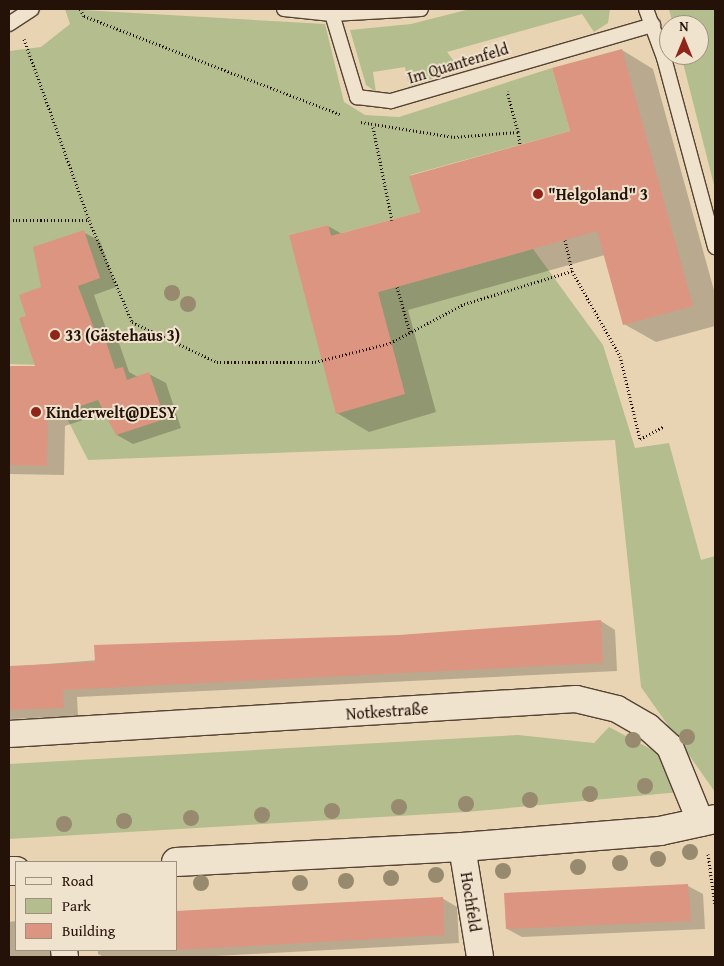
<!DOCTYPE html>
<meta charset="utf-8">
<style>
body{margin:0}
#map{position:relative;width:724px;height:966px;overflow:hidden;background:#e8d4b3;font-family:"Gentium Book Plus",serif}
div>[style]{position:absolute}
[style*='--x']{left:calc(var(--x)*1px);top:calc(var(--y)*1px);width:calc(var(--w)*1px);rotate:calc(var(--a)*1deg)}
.green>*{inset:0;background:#b4bd8e}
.shadow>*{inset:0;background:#0003}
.building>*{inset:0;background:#dc9581}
.path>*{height:3px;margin-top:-1.5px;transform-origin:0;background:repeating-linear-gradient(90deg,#241108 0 1px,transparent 0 3.5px)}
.roads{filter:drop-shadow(1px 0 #554233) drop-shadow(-1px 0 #554233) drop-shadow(0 1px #554233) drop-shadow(0 -1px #554233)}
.service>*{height:14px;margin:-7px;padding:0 7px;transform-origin:7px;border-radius:7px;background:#f0e3ce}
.minor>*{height:26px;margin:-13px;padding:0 13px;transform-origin:13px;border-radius:13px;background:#f0e3ce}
.tertiary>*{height:28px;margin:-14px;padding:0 14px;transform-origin:14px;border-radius:14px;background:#f0e3ce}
.trees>*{width:16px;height:16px;margin:-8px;border-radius:50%;background:#988a6f}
.dots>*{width:14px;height:14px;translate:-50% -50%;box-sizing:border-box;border:2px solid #f0e3ce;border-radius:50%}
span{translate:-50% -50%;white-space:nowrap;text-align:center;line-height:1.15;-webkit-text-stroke:4px #f0e3ce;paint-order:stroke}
.street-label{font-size:16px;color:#241108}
.poi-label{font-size:16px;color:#241108;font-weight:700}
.left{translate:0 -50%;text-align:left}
.frame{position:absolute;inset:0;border:10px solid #241108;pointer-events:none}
.legend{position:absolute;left:15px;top:861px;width:162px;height:90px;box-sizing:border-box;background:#f0e3ce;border:1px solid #9e8f7f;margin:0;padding:6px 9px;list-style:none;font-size:15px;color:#241108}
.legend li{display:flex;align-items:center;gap:10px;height:25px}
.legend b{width:25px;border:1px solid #9e8f7f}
.north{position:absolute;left:659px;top:15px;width:50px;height:50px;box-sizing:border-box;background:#f0e3ce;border:1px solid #9e8f7f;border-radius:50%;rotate:0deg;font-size:14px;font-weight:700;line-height:20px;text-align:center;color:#241108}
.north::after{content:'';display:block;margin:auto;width:18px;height:22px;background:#8f2418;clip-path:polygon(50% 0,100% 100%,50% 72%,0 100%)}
</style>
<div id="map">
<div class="green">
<i style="clip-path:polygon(65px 9px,325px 24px,344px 102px,365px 115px,399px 117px,552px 68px,570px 131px,410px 175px,420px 212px,331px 236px,328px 225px,289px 235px,378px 292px,533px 249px,603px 345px,635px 448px,669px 443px,701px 560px,715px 556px,715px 792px,641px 687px,615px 440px,88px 460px,40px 365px,9px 364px,9px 51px,41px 47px,70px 24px)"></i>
<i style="clip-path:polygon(470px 9px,610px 9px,608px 23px,594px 32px,582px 14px,447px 52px,460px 69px,409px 87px,405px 67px,373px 72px,376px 92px,366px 85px,350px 30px,411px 24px)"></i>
<i style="clip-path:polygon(669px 9px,715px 9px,715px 189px,681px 55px,699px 55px,699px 25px,673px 25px)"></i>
<i style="clip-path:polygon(609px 727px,662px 755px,680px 792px,466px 812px,9px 839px,9px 764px,518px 735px,594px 743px)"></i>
</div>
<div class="shadow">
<i style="clip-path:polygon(622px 50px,653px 69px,715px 294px,715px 326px,656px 342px,624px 324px,605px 255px,408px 310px,436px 412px,369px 432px,337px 413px,328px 226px,342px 234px,421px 213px,571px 132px)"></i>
<i style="clip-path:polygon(83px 232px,100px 241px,116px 287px,94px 295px,109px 337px,119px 343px,129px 372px,138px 377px,149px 374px,166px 383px,181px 428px,133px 444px,117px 435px,104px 413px,65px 426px,64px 475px,9px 474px,9px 367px,37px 368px,27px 317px)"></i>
<i style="clip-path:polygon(601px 621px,615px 630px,617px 671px,77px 697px,78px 716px,9px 719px,9px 667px)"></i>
<i style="clip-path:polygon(688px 886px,703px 894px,705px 929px,522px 937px,507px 929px,505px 894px)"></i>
<i style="clip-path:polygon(442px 898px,457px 907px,459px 943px,197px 957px,104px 957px,98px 954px,98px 950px,176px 950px)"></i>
<i style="clip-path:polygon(16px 921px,16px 950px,51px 950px,52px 957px,9px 957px,9px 922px)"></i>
</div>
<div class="building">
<i style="clip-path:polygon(622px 49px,693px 306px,623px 325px,597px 231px,378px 292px,405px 394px,336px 414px,289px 235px,328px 225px,331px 236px,420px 212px,409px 176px,570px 131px,552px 68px)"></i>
<i style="clip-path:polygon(84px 230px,100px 278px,78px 286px,96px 334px,103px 332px,115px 369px,123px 367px,127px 380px,149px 372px,165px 419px,116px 435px,98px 400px,48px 417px,47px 466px,9px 465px,9px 366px,35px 366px,19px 318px,26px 316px,19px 295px,41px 287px,33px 247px)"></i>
<i style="clip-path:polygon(601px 620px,603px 663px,63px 690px,64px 708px,9px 710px,9px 666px,95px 662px,94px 645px,399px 635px)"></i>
<i style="clip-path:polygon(688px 884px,691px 921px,506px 929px,504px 893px)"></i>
<i style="clip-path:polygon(443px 897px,444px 935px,176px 950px,176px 911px)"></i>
</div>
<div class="path">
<i style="--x:80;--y:9;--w:8;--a:60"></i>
<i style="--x:84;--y:16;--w:276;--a:21"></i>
<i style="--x:24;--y:39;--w:192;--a:70.2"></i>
<i style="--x:89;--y:220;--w:111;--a:67.1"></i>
<i style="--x:132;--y:322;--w:94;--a:25.2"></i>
<i style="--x:217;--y:362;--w:98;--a:0"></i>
<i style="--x:315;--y:362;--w:77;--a:-14.2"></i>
<i style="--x:390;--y:343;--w:84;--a:-27.8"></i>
<i style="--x:464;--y:304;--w:113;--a:-17"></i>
<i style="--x:572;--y:271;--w:98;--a:60.5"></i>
<i style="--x:620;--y:356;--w:85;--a:76.5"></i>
<i style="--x:640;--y:439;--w:27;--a:-28"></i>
<i style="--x:361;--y:122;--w:94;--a:9.2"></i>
<i style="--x:454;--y:137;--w:64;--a:-4.5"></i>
<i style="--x:518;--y:132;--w:42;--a:-105"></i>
<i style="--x:373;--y:127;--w:95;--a:78.5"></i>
<i style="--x:518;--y:132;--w:13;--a:81"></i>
<i style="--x:9;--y:220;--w:80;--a:0"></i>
<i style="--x:565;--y:240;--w:32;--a:77"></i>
<i style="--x:397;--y:287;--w:47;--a:73.9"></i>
<i style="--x:708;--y:854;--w:51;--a:82.2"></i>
</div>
<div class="roads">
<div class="service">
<i style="--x:284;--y:9;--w:48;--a:5.9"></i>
<i style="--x:332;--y:14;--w:89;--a:-3.2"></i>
<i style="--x:646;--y:9;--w:52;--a:69.8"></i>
<i style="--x:664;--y:58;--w:196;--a:74.9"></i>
<i style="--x:332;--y:14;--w:87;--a:73.2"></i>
<i style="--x:357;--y:97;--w:34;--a:7"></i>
<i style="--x:391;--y:101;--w:273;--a:-16.2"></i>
<i style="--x:9;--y:24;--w:27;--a:-33"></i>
</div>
<div class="minor">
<i style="--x:9;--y:734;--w:568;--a:-3.53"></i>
<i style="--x:576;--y:699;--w:42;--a:13.7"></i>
<i style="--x:617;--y:709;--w:36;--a:30"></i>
<i style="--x:648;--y:727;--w:30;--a:42"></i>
<i style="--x:670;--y:747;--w:82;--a:67.8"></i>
<i style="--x:462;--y:847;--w:111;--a:80.7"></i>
<i style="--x:64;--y:950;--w:7;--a:82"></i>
</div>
<div class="tertiary">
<i style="--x:176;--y:862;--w:286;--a:-3"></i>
<i style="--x:462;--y:847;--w:199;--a:-4.6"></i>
<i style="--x:660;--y:831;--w:56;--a:-12.3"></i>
<i style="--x:9;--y:871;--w:7;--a:0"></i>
</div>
</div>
<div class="trees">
<i style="left:172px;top:293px"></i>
<i style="left:188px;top:304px"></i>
<i style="left:687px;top:737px"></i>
<i style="left:633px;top:740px"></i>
<i style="left:645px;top:786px"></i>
<i style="left:590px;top:794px"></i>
<i style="left:530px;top:800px"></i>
<i style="left:466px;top:804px"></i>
<i style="left:399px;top:807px"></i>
<i style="left:332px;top:811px"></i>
<i style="left:262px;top:815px"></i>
<i style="left:191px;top:818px"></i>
<i style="left:124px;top:821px"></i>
<i style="left:64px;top:824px"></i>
<i style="left:690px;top:852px"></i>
<i style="left:658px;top:859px"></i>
<i style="left:620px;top:863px"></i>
<i style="left:578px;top:867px"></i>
<i style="left:503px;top:871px"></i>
<i style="left:436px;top:875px"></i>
<i style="left:391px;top:878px"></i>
<i style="left:346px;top:881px"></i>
<i style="left:201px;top:883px"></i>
<i style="left:300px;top:883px"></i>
</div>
<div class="dots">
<i style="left:538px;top:194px;background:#8f2418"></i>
<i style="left:55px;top:335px;background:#8f2418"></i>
<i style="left:36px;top:412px;background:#8f2418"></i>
</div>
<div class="street-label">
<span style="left:458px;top:63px;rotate:-17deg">Im Quantenfeld</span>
<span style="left:387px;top:711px;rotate:-4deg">Notkestraße</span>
<span style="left:471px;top:902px;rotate:81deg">Hochfeld</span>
</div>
<div class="poi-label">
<span class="left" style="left:548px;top:194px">"Helgoland" 3</span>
<span class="left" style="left:65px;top:335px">33 (Gästehaus 3)</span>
<span class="left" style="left:46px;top:412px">Kinderwelt@DESY</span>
</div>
<div class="frame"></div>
<ul class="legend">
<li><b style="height:6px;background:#f0e3ce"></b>Road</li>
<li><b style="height:14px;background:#b4bd8e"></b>Park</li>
<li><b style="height:14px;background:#dc9581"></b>Building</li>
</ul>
<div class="north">N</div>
</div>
